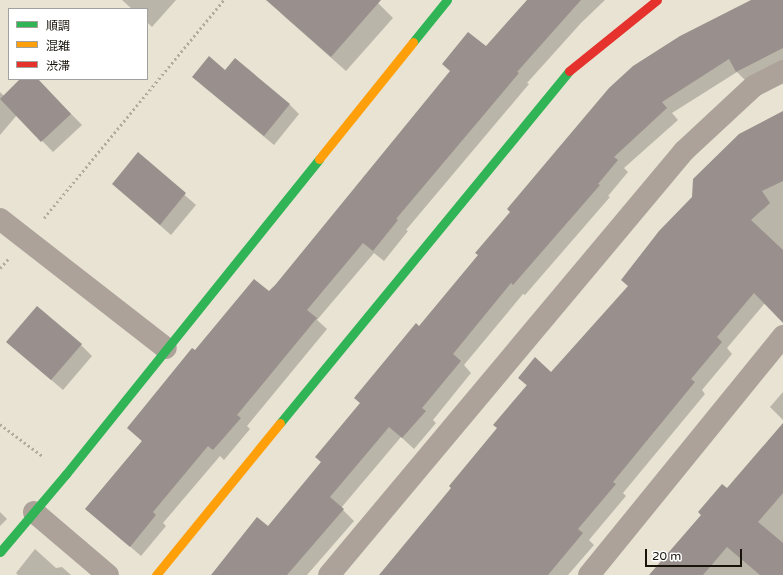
<!DOCTYPE html>
<meta charset="utf-8">
<style>
body{margin:0}
#map{position:relative;width:783px;height:575px;overflow:hidden;background:#e8e3d3;font-family:"Varela Round","Noto Sans JP",sans-serif}
div>[style]{position:absolute}
[style*='--x']{left:calc(var(--x)*1px);top:calc(var(--y)*1px);width:calc(var(--w)*1px);rotate:calc(var(--a)*1deg)}
.shadow>*{inset:0;background:#0003}
.building>*{inset:0;background:#99908d}
.path>*{height:2.5px;margin-top:-1.25px;transform-origin:0;background:repeating-linear-gradient(90deg,#b1aa9f 0 2px,transparent 0 5px)}
.street>*{height:22px;margin:-11px;padding:0 11px;transform-origin:11px;border-radius:11px;background:#aca299}
.fast>*{height:9px;margin:-4.5px;padding:0 4.5px;transform-origin:4.5px;border-radius:4.5px;background:#30b455}
.slow>*{height:9px;margin:-4.5px;padding:0 4.5px;transform-origin:4.5px;border-radius:4.5px;background:#ff9f0a}
.jam>*{height:9px;margin:-4.5px;padding:0 4.5px;transform-origin:4.5px;border-radius:4.5px;background:#e5322d}
span{translate:-50% -50%;white-space:nowrap;text-align:center;line-height:1.15;-webkit-text-stroke:4px #fff;paint-order:stroke}
.legend{position:absolute;left:8px;top:8px;width:140px;height:72px;box-sizing:border-box;background:#fff;border:1px solid #a3a19d;margin:0;padding:5px 7px;list-style:none;font-size:12px;color:#18140a}
.legend li{display:flex;align-items:center;gap:8px;height:20px}
.legend b{width:20px;border:1px solid #a3a19d}
.scale{position:absolute;left:645px;top:549px;width:97px;height:18px;box-sizing:border-box;border:2px solid #18140a;border-top:0;padding-left:5px;font-size:12px;line-height:14px;white-space:nowrap;color:#18140a;-webkit-text-stroke:3px #fff;paint-order:stroke}
</style>
<div id="map">
<div class="shadow">
<i style="clip-path:polygon(122px 0,176px 0,152px 27px,147px 22px,147px 9px,132px 9px)"></i>
<i style="clip-path:polygon(272px 0,375px 0,393px 18px,346px 71px,285px 17px,270px 2px)"></i>
<i style="clip-path:polygon(528px 0,605px 0,581px 23px,527px 83px,529px 84px,406px 230px,408px 231px,384px 261px,374px 253px,317px 320px,327px 329px,247px 426px,250px 429px,224px 460px,220px 456px,163px 523px,166px 526px,141px 556px,86px 508px,142px 441px,128px 428px,192px 349px,195px 352px,277px 285px)"></i>
<i style="clip-path:polygon(753px 0,783px 0,783px 65px,748px 83px,737px 72px,672px 113px,678px 120px,624px 168px,628px 172px,608px 196px,610px 197px,525px 295px,523px 294px,464px 365px,471px 373px,433px 420px,436px 423px,414px 449px,401px 437px,341px 508px,354px 521px,307px 575px,212px 575px,268px 528px,322px 463px,361px 403px,419px 328px)"></i>
<i style="clip-path:polygon(225px 71px,289px 104px,299px 114px,274px 145px,203px 86px)"></i>
<i style="clip-path:polygon(22px 79px,37px 79px,82px 125px,53px 152px,17px 115px,0 135px,0 92px,4px 96px)"></i>
<i style="clip-path:polygon(783px 112px,783px 321px,765px 303px,727px 348px,732px 354px,702px 390px,705px 394px,623px 493px,626px 496px,589px 540px,594px 545px,568px 575px,380px 575px,453px 488px,498px 428px,527px 386px,519px 378px,552px 373px)"></i>
<i style="clip-path:polygon(138px 154px,196px 205px,171px 235px,113px 184px)"></i>
<i style="clip-path:polygon(7px 342px,81px 345px,92px 356px,63px 390px)"></i>
<i style="clip-path:polygon(783px 392px,783px 420px,770px 407px)"></i>
<i style="clip-path:polygon(783px 425px,783px 575px,655px 575px,727px 490px)"></i>
<i style="clip-path:polygon(0 512px,7px 519px,0 526px)"></i>
<i style="clip-path:polygon(35px 549px,56px 568px,62px 567px,71px 575px,18px 575px,16px 573px)"></i>
</div>
<div class="building">
<i style="clip-path:polygon(266px 0,381px 0,331px 57px)"></i>
<i style="clip-path:polygon(527px 0,581px 0,517px 72px,519px 73px,396px 219px,398px 220px,373px 251px,363px 243px,307px 310px,317px 318px,237px 415px,241px 418px,213px 450px,208px 446px,153px 512px,156px 515px,130px 547px,85px 509px,142px 441px,127px 428px,192px 348px,195px 350px,254px 279px,269px 291px,276px 284px,450px 71px,442px 64px,468px 32px,486px 46px)"></i>
<i style="clip-path:polygon(751px 0,783px 0,783px 48px,736px 72px,729px 59px,662px 102px,667px 108px,614px 157px,618px 160px,598px 184px,600px 185px,513px 285px,511px 283px,453px 354px,461px 361px,422px 408px,426px 411px,402px 438px,389px 427px,330px 497px,344px 509px,287px 575px,211px 575px,257px 517px,268px 526px,321px 462px,315px 457px,360px 403px,354px 398px,416px 323px,419px 326px,478px 255px,475px 253px,510px 212px,507px 209px,609px 88px,633px 66px,680px 36px)"></i>
<i style="clip-path:polygon(209px 56px,225px 70px,235px 58px,290px 104px,264px 136px,192px 77px)"></i>
<i style="clip-path:polygon(20px 79px,38px 79px,71px 114px,41px 142px,0 99px)"></i>
<i style="clip-path:polygon(783px 111px,783px 181px,762px 191px,770px 203px,751px 220px,783px 250px,783px 323px,754px 293px,717px 337px,722px 342px,691px 379px,695px 382px,613px 482px,616px 484px,578px 529px,583px 533px,548px 575px,379px 575px,451px 488px,449px 486px,497px 428px,493px 425px,527px 385px,518px 378px,535px 357px,551px 372px,628px 286px,621px 280px,659px 231px,692px 197px,693px 179px,739px 134px)"></i>
<i style="clip-path:polygon(138px 152px,186px 193px,160px 225px,112px 184px)"></i>
<i style="clip-path:polygon(37px 306px,82px 344px,51px 380px,6px 342px)"></i>
<i style="clip-path:polygon(783px 423px,783px 493px,758px 522px,783px 543px,783px 575px,760px 575px,727px 547px,703px 575px,649px 575px,701px 515px,698px 512px,722px 484px,727px 488px)"></i>
</div>
<div class="path">
<i style="--x:44;--y:218;--w:283;--a:-50.5"></i>
<i style="--x:0;--y:268;--w:12;--a:-48"></i>
<i style="--x:0;--y:424;--w:55;--a:36.9"></i>
</div>
<div class="street">
<i style="--x:0;--y:219;--w:210;--a:37.9"></i>
<i style="--x:34;--y:512;--w:97;--a:40.4"></i>
<i style="--x:329;--y:575;--w:553;--a:-50.06"></i>
<i style="--x:684;--y:151;--w:96;--a:-42.9"></i>
<i style="--x:754;--y:86;--w:33;--a:-27"></i>
<i style="--x:589;--y:575;--w:308;--a:-50.9"></i>
</div>
<div class="fast">
<i style="--x:413;--y:42;--w:54;--a:-51"></i>
<i style="--x:280;--y:423;--w:455;--a:-50.6"></i>
<i style="--x:0;--y:552;--w:102;--a:-49.8"></i>
<i style="--x:66;--y:474;--w:404;--a:-51.2"></i>
</div>
<div class="slow">
<i style="--x:319;--y:159;--w:150;--a:-51.2"></i>
<i style="--x:156;--y:575;--w:196;--a:-50.8"></i>
</div>
<div class="jam">
<i style="--x:569;--y:71;--w:113;--a:-38.9"></i>
</div>
<ul class="legend">
<li><b style="height:5px;background:#30b455"></b>順調</li>
<li><b style="height:5px;background:#ff9f0a"></b>混雑</li>
<li><b style="height:5px;background:#e5322d"></b>渋滞</li>
</ul>
<div class="scale">20 m</div>
</div>
